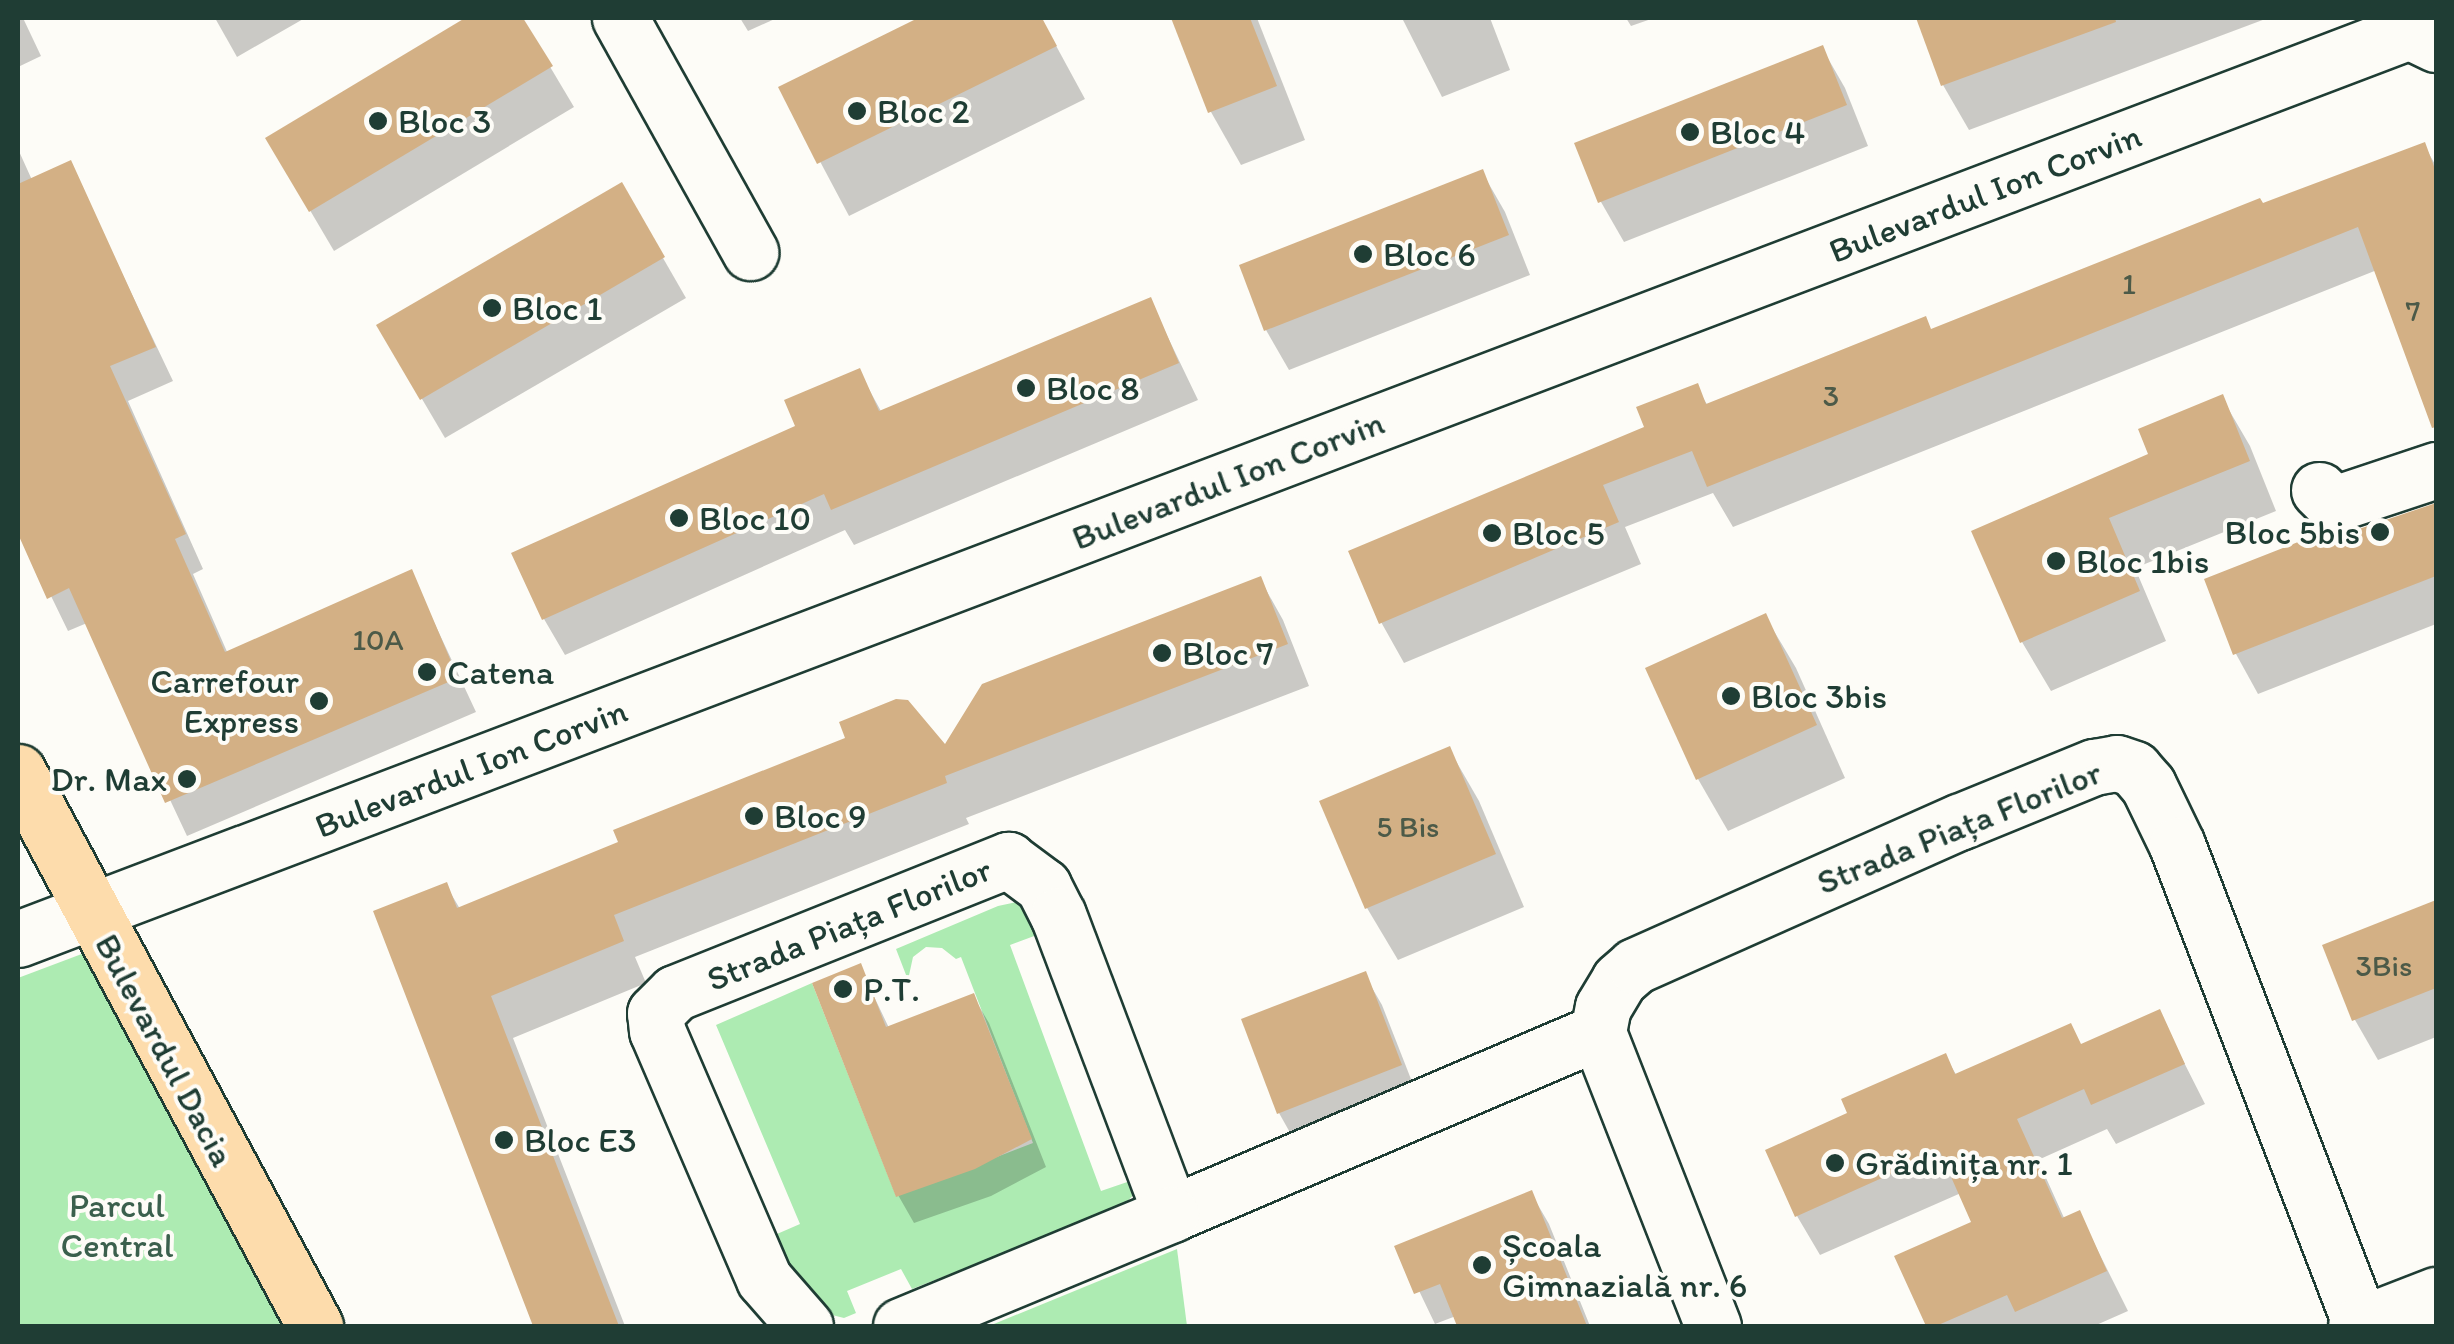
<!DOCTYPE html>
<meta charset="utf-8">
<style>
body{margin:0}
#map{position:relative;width:2454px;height:1344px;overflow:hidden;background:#fdfcf7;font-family:Itim,sans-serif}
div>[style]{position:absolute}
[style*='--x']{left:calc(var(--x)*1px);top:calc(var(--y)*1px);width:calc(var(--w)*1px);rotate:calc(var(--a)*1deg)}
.green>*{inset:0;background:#adebb2}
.shadow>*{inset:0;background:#0003}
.building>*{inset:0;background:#d3b085}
.roads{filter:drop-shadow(2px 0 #1f3d34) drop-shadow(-2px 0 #1f3d34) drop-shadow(0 2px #1f3d34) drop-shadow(0 -2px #1f3d34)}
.minor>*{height:55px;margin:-27.5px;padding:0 27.5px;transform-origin:27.5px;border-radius:27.5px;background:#fdfcf7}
.major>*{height:55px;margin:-27.5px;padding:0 27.5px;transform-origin:27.5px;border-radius:27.5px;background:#fddcac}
.dots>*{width:28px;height:28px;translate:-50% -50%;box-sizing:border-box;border:5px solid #fdfcf7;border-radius:50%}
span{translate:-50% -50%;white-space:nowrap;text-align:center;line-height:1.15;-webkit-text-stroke:8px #fdfcf7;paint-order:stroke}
.number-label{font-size:30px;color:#4c5a48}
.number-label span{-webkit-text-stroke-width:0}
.poi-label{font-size:35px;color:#1f3d34}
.left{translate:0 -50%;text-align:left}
.right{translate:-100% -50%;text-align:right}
.street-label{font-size:35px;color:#1f3d34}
.park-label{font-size:35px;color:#3b604d}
.frame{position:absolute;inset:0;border:20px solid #1f3d34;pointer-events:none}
</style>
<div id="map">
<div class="green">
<i style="clip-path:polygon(1021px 901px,1045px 932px,1010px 945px,1101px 1191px,1136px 1179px,1138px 1190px,1122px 1207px,912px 1289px,901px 1269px,847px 1291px,856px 1313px,844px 1318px,828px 1314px,761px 1241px,800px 1224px,716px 1025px,812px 983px,896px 1196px,1033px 1143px,961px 957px,956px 959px,942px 948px,926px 947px,913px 957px,908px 980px,896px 949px,998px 906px)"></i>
<i style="clip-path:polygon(87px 952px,285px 1326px,18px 1326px,18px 978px)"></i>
<i style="clip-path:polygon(1177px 1249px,1187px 1326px,989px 1326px)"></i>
</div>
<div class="shadow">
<i style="clip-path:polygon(18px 18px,23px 18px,41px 56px,18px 67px)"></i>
<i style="clip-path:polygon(215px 18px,305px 18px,237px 57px)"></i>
<i style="clip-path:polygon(471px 18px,521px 18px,574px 107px,334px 251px,268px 139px)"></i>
<i style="clip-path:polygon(740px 18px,777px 18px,748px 31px)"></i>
<i style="clip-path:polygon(924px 18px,1041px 18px,1085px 99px,849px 216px,781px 88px)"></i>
<i style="clip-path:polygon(1173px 18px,1257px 18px,1305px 140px,1241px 165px,1211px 112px)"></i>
<i style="clip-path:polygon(1402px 18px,1490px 18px,1510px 70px,1442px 97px)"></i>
<i style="clip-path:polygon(1626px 18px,1654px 18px,1631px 26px)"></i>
<i style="clip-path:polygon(1933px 18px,2268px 18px,1969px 130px,1943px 85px,1920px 22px)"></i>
<i style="clip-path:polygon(1822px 48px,1845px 88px,1868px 146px,1624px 242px,1601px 202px,1578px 144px)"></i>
<i style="clip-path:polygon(2424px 145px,2436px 166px,2436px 433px,2377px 270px,1733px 527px,1713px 493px,1625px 527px,1641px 564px,1404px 663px,1381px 622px,1647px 428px,1696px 386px,1708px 406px,1932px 331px)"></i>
<i style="clip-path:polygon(18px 149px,32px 180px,70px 164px,173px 381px,128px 401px,203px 569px,193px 574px,228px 654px,411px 573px,476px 712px,187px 836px,87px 623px,68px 631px,18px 528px)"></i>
<i style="clip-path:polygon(1482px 172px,1505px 212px,1530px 275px,1289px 370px,1266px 330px,1242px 266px)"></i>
<i style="clip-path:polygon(621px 185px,686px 298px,445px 438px,379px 326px)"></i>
<i style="clip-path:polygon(1150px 300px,1198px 400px,854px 545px,845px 530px,565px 655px,544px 619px,514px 554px,798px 427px,859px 371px,882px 413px)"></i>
<i style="clip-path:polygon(2222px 398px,2250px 446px,2276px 511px,2135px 568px,2166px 641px,2051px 691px,2022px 642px,1975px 532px,2151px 455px)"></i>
<i style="clip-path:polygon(2436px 505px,2436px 624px,2258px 694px,2236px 654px,2207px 581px)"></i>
<i style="clip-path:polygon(1260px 579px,1283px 620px,1309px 686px,966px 818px,969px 824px,635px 957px,646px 983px,513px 1038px,625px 1326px,536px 1326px,376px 912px,446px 885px,460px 909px,945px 748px)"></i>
<i style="clip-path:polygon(1765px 616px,1796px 668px,1845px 778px,1728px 831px,1698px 779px)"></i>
<i style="clip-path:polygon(1449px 749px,1479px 801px,1524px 907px,1398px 960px,1367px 908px)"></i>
<i style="clip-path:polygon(2436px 903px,2436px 1037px,2378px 1060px,2355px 1020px,2326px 946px)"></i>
<i style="clip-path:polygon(860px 967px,889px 1028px,973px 996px,989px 1023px,1046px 1167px,991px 1196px,914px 1223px,898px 1195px)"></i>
<i style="clip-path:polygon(1364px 974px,1382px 1005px,1418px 1097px,1297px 1145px,1279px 1113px,1244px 1021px)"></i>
<i style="clip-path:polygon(2159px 1013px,2205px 1104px,2116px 1144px,2107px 1129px,2038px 1160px,2065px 1220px,2079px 1213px,2128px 1311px,2094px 1326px,1929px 1326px,1897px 1257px,1974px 1223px,1961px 1193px,1820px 1255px,1797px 1216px,1851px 1115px,1945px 1056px,1957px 1076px,2082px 1047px)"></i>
<i style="clip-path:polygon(1531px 1193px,1549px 1224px,1590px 1326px,1460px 1326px,1456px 1316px,1435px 1324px,1398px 1247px)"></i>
</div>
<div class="building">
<i style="clip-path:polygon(465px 18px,523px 18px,553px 66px,309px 212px,265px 138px)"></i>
<i style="clip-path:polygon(918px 18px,1042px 18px,1057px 46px,817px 164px,778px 87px)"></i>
<i style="clip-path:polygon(1171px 18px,1250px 18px,1277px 86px,1208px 113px)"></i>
<i style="clip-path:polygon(1916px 18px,2115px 18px,2116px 22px,1941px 86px)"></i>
<i style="clip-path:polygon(1823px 45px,1847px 105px,1598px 203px,1574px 143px)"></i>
<i style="clip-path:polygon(2425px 142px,2436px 172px,2436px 427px,2432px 428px,2358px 227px,1707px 487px,1692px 451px,1603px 485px,1619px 522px,1379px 624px,1348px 551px,1644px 427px,1636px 407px,1698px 383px,1706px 404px,1926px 316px,1931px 329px,2260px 198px,2263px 203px)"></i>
<i style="clip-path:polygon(71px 160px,156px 347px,110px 366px,186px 534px,175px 539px,225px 652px,412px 569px,458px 678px,165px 803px,69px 588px,47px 599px,18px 534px,18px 184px)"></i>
<i style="clip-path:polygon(1483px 169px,1509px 235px,1264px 331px,1239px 265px)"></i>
<i style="clip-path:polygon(622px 182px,665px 257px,420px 400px,376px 325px)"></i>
<i style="clip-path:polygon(1151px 297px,1179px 363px,831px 510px,824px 494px,542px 620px,511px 553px,795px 426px,784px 400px,860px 368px,879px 411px)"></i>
<i style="clip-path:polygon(2223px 394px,2250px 461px,2109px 518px,2140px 591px,2020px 643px,1971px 531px,2148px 454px,2138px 429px)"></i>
<i style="clip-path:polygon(2436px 503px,2436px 576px,2233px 655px,2204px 579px,2326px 531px,2350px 532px)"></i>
<i style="clip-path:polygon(1261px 576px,1288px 644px,945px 776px,947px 783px,614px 915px,624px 941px,491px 996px,619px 1326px,533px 1326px,373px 911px,447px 882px,457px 908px,618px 842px,613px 830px,845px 738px,839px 722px,896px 699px,908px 700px,945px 744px,982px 684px)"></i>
<i style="clip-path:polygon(1766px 613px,1817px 725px,1696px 780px,1645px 668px)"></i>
<i style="clip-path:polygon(1450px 746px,1496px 854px,1365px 909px,1319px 801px)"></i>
<i style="clip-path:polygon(2436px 900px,2436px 988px,2352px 1021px,2322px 945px)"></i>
<i style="clip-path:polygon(861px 963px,886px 1027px,974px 993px,1032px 1139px,975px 1169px,896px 1197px,812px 983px)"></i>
<i style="clip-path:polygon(1366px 971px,1402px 1065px,1277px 1114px,1241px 1019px)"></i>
<i style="clip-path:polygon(2160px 1009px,2185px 1064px,2091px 1105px,2084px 1089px,2017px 1119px,2062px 1218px,2080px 1210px,2107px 1271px,2015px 1312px,2007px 1295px,1936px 1326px,1926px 1326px,1894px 1256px,1971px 1222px,1940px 1152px,1795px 1217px,1765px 1150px,1847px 1113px,1841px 1099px,1946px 1053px,1955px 1074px,2071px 1023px,2081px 1044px)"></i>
<i style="clip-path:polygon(1532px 1190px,1587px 1326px,1457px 1326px,1440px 1284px,1414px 1294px,1394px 1246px)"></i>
</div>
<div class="roads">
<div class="minor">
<i style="--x:620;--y:18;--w:268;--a:60.9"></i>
<i style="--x:2319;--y:490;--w:14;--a:45"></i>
<i style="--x:2329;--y:500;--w:11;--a:10"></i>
<i style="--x:2340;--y:502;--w:101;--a:-18.4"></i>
<i style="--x:18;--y:939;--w:2558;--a:-20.79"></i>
<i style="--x:2409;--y:31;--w:30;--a:26"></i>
<i style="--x:805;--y:1326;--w:62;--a:-131.1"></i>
<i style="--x:764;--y:1279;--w:270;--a:-113.3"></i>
<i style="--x:657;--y:1031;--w:18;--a:-96"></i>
<i style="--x:655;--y:1013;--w:28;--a:-45"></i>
<i style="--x:675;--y:993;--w:359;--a:-21.8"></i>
<i style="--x:1008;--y:860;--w:44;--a:36.6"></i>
<i style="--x:1043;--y:886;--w:33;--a:63"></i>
<i style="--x:1058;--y:915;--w:320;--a:69.3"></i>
<i style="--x:1171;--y:1214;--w:464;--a:-23.1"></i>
<i style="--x:901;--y:1326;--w:292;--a:-22.5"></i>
<i style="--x:1713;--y:1326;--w:316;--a:-111.4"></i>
<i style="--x:1598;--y:1032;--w:25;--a:-79"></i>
<i style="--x:1603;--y:1007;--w:31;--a:-59"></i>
<i style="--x:1619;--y:980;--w:21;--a:-41"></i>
<i style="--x:1635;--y:966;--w:355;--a:-24"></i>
<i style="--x:1959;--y:822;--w:146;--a:-22.2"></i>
<i style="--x:2094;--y:767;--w:23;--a:-10"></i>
<i style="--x:2117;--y:763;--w:18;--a:19"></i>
<i style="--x:2134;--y:769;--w:21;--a:49"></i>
<i style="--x:2148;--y:785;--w:67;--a:64.2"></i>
<i style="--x:2177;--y:845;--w:514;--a:69.03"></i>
<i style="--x:2356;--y:1326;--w:86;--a:-21.2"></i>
</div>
<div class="major">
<i style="--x:18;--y:772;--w:629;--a:61.8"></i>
</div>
</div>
<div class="dots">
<i style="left:857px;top:111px;background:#1f3d34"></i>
<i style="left:378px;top:121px;background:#1f3d34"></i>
<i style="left:1690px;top:132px;background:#1f3d34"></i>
<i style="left:1363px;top:254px;background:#1f3d34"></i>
<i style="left:492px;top:308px;background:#1f3d34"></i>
<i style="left:1026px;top:388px;background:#1f3d34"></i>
<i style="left:679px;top:518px;background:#1f3d34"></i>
<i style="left:2380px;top:532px;background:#1f3d34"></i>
<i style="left:1492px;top:533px;background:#1f3d34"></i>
<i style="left:2056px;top:561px;background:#1f3d34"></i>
<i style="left:1162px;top:653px;background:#1f3d34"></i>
<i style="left:427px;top:672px;background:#1f3d34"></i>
<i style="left:1731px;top:696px;background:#1f3d34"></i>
<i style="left:319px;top:701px;background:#1f3d34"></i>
<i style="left:187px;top:779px;background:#1f3d34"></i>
<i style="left:754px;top:816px;background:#1f3d34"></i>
<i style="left:843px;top:989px;background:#1f3d34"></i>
<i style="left:504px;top:1140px;background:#1f3d34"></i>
<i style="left:1835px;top:1163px;background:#1f3d34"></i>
<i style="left:1482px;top:1265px;background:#1f3d34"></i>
</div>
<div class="number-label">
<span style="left:2129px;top:284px">1</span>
<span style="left:2413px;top:311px">7</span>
<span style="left:1831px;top:396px">3</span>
<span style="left:378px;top:640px">10A</span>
<span style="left:1408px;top:827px">5 Bis</span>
<span style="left:2384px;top:966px">3Bis</span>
</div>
<div class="poi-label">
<span class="left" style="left:877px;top:111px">Bloc 2</span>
<span class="left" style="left:398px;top:121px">Bloc 3</span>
<span class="left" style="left:1710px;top:132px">Bloc 4</span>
<span class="left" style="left:1383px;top:254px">Bloc 6</span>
<span class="left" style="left:512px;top:308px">Bloc 1</span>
<span class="left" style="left:1046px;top:388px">Bloc 8</span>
<span class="left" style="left:699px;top:518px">Bloc 10</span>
<span class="right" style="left:2360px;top:532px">Bloc 5bis</span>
<span class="left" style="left:1512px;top:533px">Bloc 5</span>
<span class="left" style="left:2076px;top:561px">Bloc 1bis</span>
<span class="left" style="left:1182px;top:653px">Bloc 7</span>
<span class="left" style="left:447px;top:672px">Catena</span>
<span class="right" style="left:299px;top:701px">Carrefour<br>Express</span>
<span class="left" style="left:1751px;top:696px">Bloc 3bis</span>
<span class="right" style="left:167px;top:779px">Dr. Max</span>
<span class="left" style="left:774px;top:816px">Bloc 9</span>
<span class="left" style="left:863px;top:989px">P.T.</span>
<span class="left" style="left:524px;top:1140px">Bloc E3</span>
<span class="left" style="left:1855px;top:1163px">Grădinița nr. 1</span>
<span class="left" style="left:1502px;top:1265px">Școala<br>Gimnazială nr. 6</span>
</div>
<div class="street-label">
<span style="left:1985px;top:193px;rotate:-21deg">Bulevardul Ion Corvin</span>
<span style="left:1228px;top:480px;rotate:-21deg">Bulevardul Ion Corvin</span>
<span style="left:471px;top:768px;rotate:-21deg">Bulevardul Ion Corvin</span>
<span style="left:1959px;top:827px;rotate:-22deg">Strada Piața Florilor</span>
<span style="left:849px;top:924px;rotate:-22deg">Strada Piața Florilor</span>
<span style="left:165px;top:1050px;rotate:62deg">Bulevardul Dacia</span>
</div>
<div class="park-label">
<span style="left:117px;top:1225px">Parcul<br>Central</span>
</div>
<div class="frame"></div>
</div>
